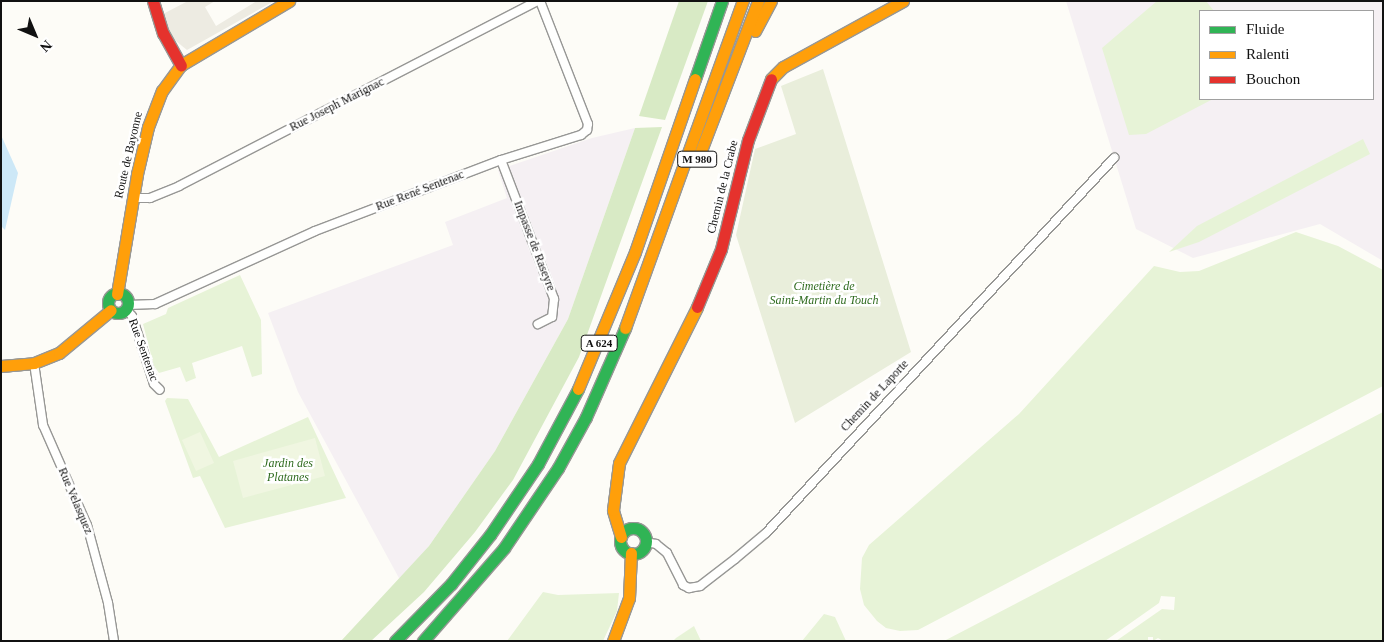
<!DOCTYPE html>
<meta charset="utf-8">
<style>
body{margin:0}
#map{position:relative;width:1384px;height:642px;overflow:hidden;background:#fdfcf7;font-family:"Times New Roman",serif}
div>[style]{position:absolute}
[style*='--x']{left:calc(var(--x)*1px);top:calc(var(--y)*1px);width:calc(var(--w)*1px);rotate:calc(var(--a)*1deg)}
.industrial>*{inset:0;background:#f5f0f3}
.green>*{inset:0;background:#e7f3d7}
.forest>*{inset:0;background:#d8eac5}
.cemetery>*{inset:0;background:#e9eedb}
.pitch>*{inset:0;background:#f0f6e1}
.plaza>*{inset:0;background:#edebe2}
.water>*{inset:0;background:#cde8f7}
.roads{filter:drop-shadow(1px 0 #979795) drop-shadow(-1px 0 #979795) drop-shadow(0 1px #979795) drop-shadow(0 -1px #979795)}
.street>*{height:8px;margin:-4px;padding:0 4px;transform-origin:4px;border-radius:4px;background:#fffffe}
.fast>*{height:11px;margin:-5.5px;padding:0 5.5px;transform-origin:5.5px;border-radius:5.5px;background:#30b455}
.fast>.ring{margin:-5.5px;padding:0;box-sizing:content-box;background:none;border:11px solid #30b455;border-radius:50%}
.slow>*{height:11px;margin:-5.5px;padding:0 5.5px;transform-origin:5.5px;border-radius:5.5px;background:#ff9f0a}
.jam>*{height:11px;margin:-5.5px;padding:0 5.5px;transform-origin:5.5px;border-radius:5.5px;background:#e5322d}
span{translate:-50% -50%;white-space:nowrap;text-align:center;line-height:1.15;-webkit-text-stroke:5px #fff;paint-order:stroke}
.shield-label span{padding:1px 4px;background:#fff;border:1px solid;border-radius:4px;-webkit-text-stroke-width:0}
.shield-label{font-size:11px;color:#111;font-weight:700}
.street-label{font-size:12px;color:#111}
.park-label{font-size:12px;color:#2f6b1f;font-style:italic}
.frame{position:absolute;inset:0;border:2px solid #111;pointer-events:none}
.legend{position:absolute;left:1199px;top:10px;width:175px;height:90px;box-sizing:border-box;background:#fff;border:1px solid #a0a0a0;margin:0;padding:6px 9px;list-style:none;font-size:15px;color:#111}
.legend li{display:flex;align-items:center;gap:10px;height:25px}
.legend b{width:25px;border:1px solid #a0a0a0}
.north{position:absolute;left:10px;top:10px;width:50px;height:50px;-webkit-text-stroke:4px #fff;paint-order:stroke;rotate:135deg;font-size:14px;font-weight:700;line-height:20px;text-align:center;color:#111}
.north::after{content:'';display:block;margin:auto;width:18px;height:22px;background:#111;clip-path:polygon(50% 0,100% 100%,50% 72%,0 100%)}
</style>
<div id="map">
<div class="industrial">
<i style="clip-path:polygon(evenodd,1066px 1px,1383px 1px,1383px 261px,1320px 224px,1193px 258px,1136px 229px,1066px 1px,1200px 11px,1373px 11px,1373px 99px,1200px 99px,1200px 11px)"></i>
<i style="clip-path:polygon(635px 128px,568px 319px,495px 451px,429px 546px,400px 580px,298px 392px,268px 313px,453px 245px,445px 222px,507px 198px,498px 170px,592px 138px)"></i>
</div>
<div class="green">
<i style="clip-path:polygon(1157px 1px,1206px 1px,1214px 11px,1200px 11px,1200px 99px,1213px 99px,1146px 134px,1129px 135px,1102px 48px)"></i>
<i style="clip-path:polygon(1363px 139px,1370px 154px,1199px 242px,1169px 252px,1197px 226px)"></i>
<i style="clip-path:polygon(1296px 232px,1338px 246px,1383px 270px,1383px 386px,918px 630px,900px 631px,886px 628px,877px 621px,864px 605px,860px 589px,862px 558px,869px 545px,1019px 414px,1154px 266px,1180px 272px,1199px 271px)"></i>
<i style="clip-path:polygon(240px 275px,261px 320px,262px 374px,252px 377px,242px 346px,192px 363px,196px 378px,186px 382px,180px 367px,159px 373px,154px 366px,143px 324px,166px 314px,168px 308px)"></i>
<i style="clip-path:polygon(167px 398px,188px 399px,219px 457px,308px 417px,346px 498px,225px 528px,200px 476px,193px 478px,165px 401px)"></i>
<i style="clip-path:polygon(1383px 412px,1383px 641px,1163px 641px,1158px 638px,1153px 641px,1153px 637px,1148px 637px,1148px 641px,1116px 641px,1162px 609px,1174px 610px,1175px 597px,1161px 596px,1159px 603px,1105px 641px,944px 641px)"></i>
<i style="clip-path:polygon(543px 592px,558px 595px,619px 593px,617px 611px,603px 641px,507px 641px)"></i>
<i style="clip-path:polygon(824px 614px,835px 617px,846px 641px,802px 641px)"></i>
<i style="clip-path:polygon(694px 626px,701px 641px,673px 641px,676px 638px)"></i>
</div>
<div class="forest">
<i style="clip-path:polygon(679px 1px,708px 1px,665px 120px,639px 116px)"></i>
<i style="clip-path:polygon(662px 127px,579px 357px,513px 480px,475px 532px,424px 592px,371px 641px,341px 641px,429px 546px,495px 451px,568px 319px,635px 128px)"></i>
</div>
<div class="cemetery">
<i style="clip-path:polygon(823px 69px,911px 352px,795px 423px,736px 235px,755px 149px,796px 134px,781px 86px)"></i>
</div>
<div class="pitch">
<i style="clip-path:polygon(200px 432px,214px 463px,196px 471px,182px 440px)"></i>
<i style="clip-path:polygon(315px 438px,325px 476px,243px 498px,233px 461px)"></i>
</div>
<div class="plaza">
<i style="clip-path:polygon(188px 1px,215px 1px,205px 7px,216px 26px,257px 1px,274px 1px,187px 50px,171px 37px,163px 14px)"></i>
</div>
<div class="water">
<i style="clip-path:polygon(1px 135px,18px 173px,5px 230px,1px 226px)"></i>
</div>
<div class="roads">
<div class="street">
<i style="--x:501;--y:160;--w:149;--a:69.1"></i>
<i style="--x:554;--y:299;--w:18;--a:96"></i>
<i style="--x:552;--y:317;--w:16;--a:153"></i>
<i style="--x:133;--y:198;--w:17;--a:0"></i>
<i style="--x:150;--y:198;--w:31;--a:-22"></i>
<i style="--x:179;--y:186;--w:403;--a:-27.3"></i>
<i style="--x:128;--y:305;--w:27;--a:-2"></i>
<i style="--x:155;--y:304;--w:176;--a:-24.5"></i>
<i style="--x:315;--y:231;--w:199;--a:-20.9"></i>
<i style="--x:501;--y:160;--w:84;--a:-17.4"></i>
<i style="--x:581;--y:135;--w:8;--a:-40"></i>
<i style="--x:587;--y:130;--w:6;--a:-81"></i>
<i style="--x:588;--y:124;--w:132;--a:-111.3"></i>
<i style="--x:126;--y:309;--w:9;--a:49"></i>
<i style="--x:132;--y:316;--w:71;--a:72.1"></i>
<i style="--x:154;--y:384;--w:8;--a:45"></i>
<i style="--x:34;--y:363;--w:63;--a:81.7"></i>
<i style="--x:43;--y:425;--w:109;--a:66.3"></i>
<i style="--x:87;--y:525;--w:81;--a:74.9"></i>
<i style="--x:108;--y:603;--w:38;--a:81"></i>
<i style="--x:645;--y:542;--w:11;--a:10"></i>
<i style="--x:656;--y:544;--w:14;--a:39"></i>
<i style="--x:667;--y:553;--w:36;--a:63"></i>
<i style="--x:683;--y:585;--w:7;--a:27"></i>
<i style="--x:689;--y:588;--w:11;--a:-10"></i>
<i style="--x:700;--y:586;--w:44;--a:-37.6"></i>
<i style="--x:735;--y:559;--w:40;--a:-40"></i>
<i style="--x:766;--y:533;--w:512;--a:-47.14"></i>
</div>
<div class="fast">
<i style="--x:695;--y:79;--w:83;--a:-70.9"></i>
<i class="ring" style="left:108px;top:293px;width:9px;height:9px"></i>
<i class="ring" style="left:620px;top:528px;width:15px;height:15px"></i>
<i style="--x:395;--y:641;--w:80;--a:-45.5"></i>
<i style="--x:451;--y:584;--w:63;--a:-51.5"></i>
<i style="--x:490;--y:535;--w:86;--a:-55.9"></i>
<i style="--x:538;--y:464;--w:85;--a:-61.9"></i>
<i style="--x:423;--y:641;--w:123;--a:-48.9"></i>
<i style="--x:504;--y:548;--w:97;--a:-56"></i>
<i style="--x:558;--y:468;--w:58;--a:-61.2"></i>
<i style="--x:586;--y:417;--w:97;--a:-66.3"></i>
</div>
<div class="slow">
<i style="--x:755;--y:31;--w:34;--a:-62"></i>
<i style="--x:771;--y:79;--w:17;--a:-45"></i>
<i style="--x:783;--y:67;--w:137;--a:-28.8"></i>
<i style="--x:700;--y:153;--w:163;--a:-69.1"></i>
<i style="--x:117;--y:294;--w:122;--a:-80.5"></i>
<i style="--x:137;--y:174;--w:48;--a:-76.8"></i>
<i style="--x:148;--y:127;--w:39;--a:-69"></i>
<i style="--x:162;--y:91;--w:32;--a:-54"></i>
<i style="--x:181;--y:65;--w:126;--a:-30.7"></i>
<i style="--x:625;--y:328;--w:348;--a:-70.2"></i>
<i style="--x:1;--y:366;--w:33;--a:-5"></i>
<i style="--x:34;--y:363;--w:27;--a:-22"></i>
<i style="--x:59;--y:353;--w:67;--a:-39.6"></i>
<i style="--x:578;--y:389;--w:148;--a:-67.4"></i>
<i style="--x:635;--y:252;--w:183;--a:-70.9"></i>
<i style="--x:621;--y:537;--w:28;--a:-107"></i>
<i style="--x:613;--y:510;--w:47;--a:-82.7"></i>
<i style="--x:619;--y:463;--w:174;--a:-63.4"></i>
<i style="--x:613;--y:641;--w:46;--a:-69.6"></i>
<i style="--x:629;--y:598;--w:45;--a:-87.5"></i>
</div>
<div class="jam">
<i style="--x:153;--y:1;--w:34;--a:73"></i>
<i style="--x:163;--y:33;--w:37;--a:61"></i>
<i style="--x:697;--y:307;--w:63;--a:-67.5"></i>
<i style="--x:721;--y:249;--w:112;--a:-76.1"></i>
<i style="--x:748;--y:140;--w:65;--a:-69.3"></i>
</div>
</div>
<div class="shield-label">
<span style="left:697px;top:159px">M 980</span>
<span style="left:599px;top:343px">A 624</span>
</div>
<div class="street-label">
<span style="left:337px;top:105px;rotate:-27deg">Rue Joseph Marignac</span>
<span style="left:129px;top:155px;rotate:-77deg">Route de Bayonne</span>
<span style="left:723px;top:187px;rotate:-76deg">Chemin de la Crabe</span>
<span style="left:420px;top:191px;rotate:-21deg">Rue René Sentenac</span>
<span style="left:534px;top:246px;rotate:69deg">Impasse de Raseyre</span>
<span style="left:143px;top:350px;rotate:70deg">Rue Sentenac</span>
<span style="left:875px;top:396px;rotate:-47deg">Chemin de Laporte</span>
<span style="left:75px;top:501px;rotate:67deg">Rue Velasquez</span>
</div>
<div class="park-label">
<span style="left:824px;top:294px">Cimetière de<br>Saint-Martin du Touch</span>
<span style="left:288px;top:471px">Jardin des<br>Platanes</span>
</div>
<div class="frame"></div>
<ul class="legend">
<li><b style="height:6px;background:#30b455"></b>Fluide</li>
<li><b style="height:6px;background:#ff9f0a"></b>Ralenti</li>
<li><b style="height:6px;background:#e5322d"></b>Bouchon</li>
</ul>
<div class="north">N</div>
</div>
